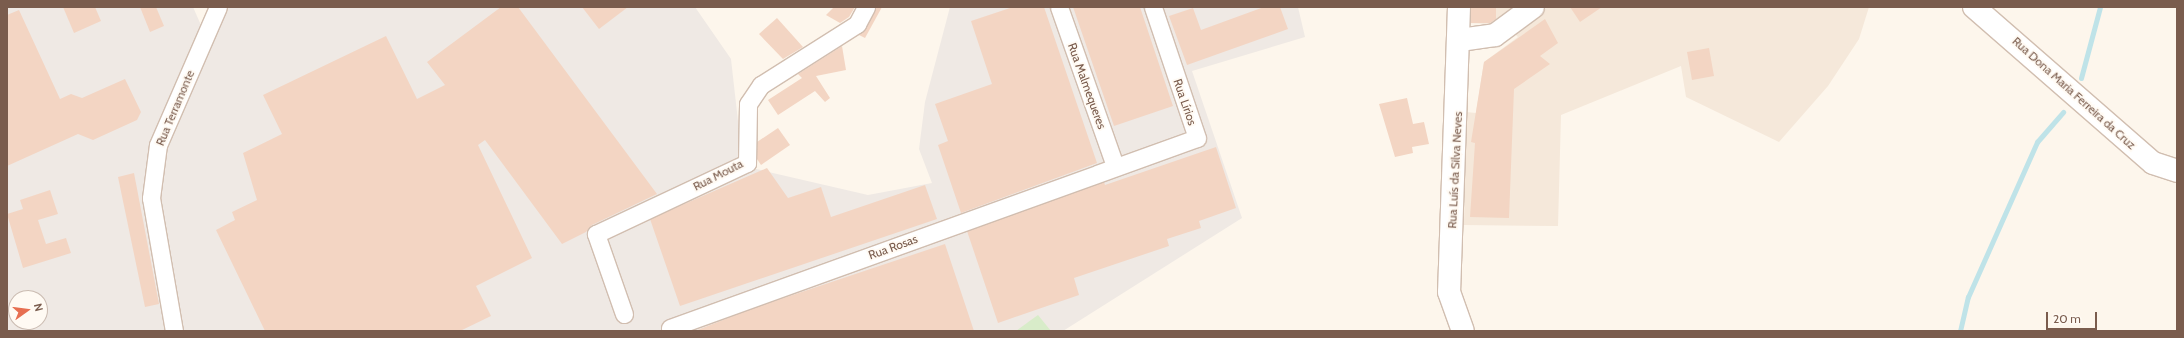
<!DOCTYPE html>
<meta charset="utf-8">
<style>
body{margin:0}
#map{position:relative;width:2184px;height:338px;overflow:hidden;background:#fdf6ec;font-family:Cabin,sans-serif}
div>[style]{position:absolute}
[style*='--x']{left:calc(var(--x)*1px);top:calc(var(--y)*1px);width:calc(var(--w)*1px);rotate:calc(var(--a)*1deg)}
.residential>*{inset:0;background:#f5e8da}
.industrial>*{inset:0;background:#efe9e4}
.green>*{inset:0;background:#d8ecc9}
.stream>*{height:5px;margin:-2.5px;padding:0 2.5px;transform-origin:2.5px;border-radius:2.5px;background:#bfe3e8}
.building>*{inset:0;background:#f3d5c3}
.roads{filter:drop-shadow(1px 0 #d1beb0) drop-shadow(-1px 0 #d1beb0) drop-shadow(0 1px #d1beb0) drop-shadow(0 -1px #d1beb0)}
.street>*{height:17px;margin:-8.5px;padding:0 8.5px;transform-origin:8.5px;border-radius:8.5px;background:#fff}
.secondary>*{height:22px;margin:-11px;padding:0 11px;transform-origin:11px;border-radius:11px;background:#fff}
span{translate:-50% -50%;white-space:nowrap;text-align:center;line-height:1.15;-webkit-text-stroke:3.5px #fffaf3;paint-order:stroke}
.street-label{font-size:12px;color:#7a5c4d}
.frame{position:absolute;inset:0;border:8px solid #7a5c4d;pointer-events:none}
.north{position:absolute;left:8px;top:290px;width:40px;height:40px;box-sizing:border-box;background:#fffaf3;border:1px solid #cabbb1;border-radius:50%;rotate:76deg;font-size:11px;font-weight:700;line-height:16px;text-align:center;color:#7a5c4d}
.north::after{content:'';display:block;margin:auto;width:14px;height:18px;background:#e76f51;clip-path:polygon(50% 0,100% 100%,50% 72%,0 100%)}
.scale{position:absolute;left:2046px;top:312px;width:51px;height:18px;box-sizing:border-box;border:2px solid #7a5c4d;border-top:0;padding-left:5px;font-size:12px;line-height:14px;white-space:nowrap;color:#7a5c4d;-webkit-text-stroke:3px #fffaf3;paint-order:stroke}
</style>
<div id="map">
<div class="residential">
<i style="clip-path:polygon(1467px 7px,1514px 7px,1493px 24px,1467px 23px)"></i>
<i style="clip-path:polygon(1548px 7px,1869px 7px,1859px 39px,1828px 86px,1779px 142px,1686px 97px,1681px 66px,1561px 115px,1558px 226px,1464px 225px,1466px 112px,1476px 113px,1484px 62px,1518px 37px,1512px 31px)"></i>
</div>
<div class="industrial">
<i style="clip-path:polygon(evenodd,7px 7px,193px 7px,204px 32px,216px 7px,695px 7px,731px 59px,743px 166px,868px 195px,932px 183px,919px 149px,925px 102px,950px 7px,1298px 7px,1305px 37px,1192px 71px,1242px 218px,1063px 331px,7px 331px,7px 7px,16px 298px,40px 298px,40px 322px,16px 322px,16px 298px)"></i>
</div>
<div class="green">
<i style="clip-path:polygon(1038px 315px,1051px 331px,1016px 331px,1031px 320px)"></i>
</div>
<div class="stream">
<i style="--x:2081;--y:78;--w:73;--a:-75"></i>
<i style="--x:1960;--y:331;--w:35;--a:-77"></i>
<i style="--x:1968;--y:297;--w:170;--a:-66"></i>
<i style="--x:2037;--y:142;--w:40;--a:-49"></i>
</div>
<div class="building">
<i style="clip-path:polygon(63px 7px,95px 7px,101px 21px,74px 33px)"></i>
<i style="clip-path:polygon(140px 7px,156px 7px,164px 26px,150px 32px)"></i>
<i style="clip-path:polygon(501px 7px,518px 7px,657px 194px,592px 225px,586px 232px,562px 244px,485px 140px,478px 145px,532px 258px,476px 286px,491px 316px,460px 331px,265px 331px,216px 230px,235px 220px,232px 212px,257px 200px,243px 153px,282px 134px,263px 95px,386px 36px,417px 99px,445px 85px,427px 62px)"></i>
<i style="clip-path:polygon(582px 7px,628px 7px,599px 29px)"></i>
<i style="clip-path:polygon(834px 7px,855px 7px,849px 17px,840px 23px,826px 15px)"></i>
<i style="clip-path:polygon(876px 7px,882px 7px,865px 38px,859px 35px)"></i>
<i style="clip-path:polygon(1013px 7px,1044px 7px,1097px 163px,961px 213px,938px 145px,948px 141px,935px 104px,992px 84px,971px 21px)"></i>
<i style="clip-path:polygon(1073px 7px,1140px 7px,1173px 106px,1114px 126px)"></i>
<i style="clip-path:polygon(1264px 7px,1280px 7px,1288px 29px,1187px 65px,1169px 16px,1193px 8px,1201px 30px)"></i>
<i style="clip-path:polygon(1471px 7px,1496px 7px,1496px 19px,1490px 23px,1471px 23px)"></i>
<i style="clip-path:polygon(1570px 7px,1602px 7px,1580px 22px)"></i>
<i style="clip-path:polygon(19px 10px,60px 99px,71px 94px,82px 98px,125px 79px,141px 112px,137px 120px,93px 140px,78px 134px,7px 166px,7px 15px)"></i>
<i style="clip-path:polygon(777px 18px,803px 47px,783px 59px,759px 34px)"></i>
<i style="clip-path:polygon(1545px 19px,1558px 43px,1540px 56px,1550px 64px,1514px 89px,1509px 218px,1470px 217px,1475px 143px,1471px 142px,1484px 62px)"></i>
<i style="clip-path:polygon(842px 46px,846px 70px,816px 76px,830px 98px,825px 102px,815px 91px,778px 115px,768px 100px,802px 78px,798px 74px)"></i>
<i style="clip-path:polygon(1709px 48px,1714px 76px,1692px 80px,1687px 52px)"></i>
<i style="clip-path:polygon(1407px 98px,1413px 124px,1424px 122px,1429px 144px,1412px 147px,1413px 153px,1395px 157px,1379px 104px)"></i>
<i style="clip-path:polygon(778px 128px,790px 145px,761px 165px,757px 159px,757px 142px)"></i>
<i style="clip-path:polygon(1216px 147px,1236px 208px,1199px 221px,1201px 228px,1167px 239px,1169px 246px,1074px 278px,1079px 295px,998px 323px,967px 231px,1104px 182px,1105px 185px)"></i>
<i style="clip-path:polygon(767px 168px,788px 198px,821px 187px,831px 217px,925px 185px,937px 219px,680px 306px,650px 219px)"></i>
<i style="clip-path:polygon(134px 173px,159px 304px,145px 307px,118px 177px)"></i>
<i style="clip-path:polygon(50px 190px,58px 214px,38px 220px,46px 244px,66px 238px,71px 253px,23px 268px,7px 214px,23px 209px,20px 200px)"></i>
<i style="clip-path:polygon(945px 244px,974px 331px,695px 331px,751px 309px)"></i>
</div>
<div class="roads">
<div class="street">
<i style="--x:1059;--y:7;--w:169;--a:70.6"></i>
<i style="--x:624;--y:314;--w:85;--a:-109.3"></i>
<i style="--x:596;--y:234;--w:167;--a:-25.2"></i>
<i style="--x:747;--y:163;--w:59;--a:-89"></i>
<i style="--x:748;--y:104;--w:23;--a:-56"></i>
<i style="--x:761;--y:85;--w:114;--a:-32.4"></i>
<i style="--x:857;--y:24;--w:19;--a:-62"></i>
<i style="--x:670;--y:328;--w:560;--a:-19.83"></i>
<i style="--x:1197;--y:138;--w:138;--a:-108.6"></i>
<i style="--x:174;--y:331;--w:135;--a:-99.8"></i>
<i style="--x:151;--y:198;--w:53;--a:-82.5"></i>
<i style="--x:158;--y:145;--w:150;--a:-66.5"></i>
</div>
<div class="secondary">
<i style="--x:1459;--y:7;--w:285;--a:92"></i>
<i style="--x:1449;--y:292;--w:41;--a:70.3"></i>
<i style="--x:1974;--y:7;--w:237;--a:41.1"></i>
<i style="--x:2153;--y:163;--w:25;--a:18"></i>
<i style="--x:1460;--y:40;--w:35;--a:-8"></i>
<i style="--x:1495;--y:35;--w:47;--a:-36.4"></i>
</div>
</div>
<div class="street-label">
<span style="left:1087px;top:86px;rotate:70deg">Rua Malmequeres</span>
<span style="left:2074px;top:93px;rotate:42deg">Rua Dona Maria Ferreira da Cruz</span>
<span style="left:1185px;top:102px;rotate:71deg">Rua Lírios</span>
<span style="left:175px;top:108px;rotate:-67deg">Rua Terramonte</span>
<span style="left:1455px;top:170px;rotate:-87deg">Rua Luís da Silva Neves</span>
<span style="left:718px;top:175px;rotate:-27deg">Rua Mouta</span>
<span style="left:893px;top:247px;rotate:-20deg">Rua Rosas</span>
</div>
<div class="frame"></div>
<div class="north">N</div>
<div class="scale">20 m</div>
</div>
